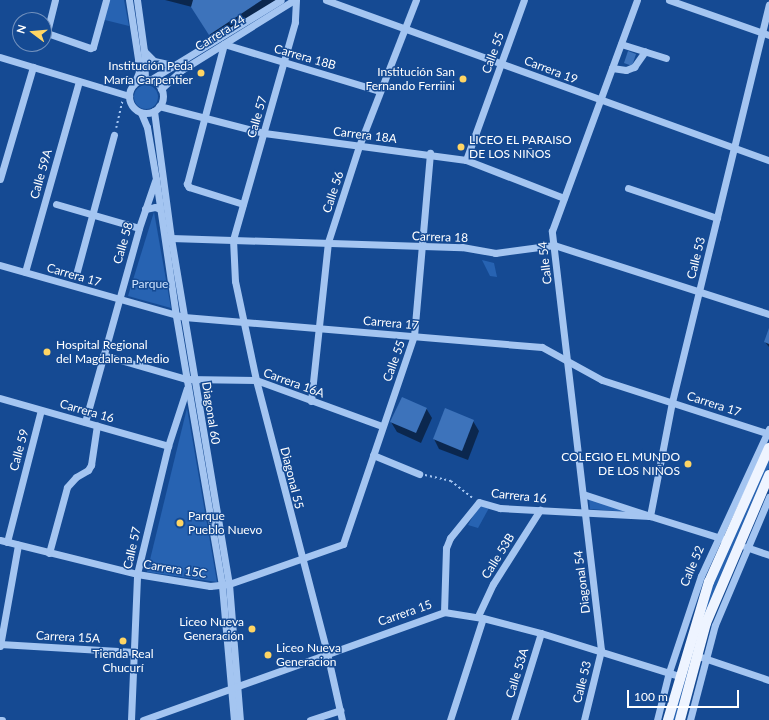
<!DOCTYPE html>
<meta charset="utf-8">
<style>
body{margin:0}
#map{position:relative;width:769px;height:720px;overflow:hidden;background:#154a93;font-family:Lato,sans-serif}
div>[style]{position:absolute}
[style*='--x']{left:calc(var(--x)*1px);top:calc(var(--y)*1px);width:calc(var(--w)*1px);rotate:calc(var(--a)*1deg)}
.green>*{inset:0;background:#2763b2}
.round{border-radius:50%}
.shadow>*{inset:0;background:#0007}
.building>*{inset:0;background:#3d73bb}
.path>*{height:1.5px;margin-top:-0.75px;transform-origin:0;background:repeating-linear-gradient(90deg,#a4c5f1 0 2px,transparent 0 5px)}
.minor>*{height:7px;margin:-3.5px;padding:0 3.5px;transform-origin:3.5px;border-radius:3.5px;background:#a4c5f1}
.minor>.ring{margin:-3.5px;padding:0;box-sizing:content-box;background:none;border:7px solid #a4c5f1;border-radius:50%}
.major>*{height:10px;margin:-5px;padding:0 5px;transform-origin:5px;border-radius:5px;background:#eef4ff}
.dots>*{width:11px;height:11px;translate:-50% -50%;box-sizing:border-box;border:2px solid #154a93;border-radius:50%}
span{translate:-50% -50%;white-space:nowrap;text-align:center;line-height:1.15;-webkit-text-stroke:3px #154a93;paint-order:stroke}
.street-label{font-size:12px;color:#fff}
.poi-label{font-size:12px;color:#fff}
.right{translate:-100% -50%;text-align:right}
.left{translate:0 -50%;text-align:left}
.park-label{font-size:12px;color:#cbe0fc}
.north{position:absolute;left:12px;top:12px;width:40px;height:40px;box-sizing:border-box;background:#154a93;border:1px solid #7392be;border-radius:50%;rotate:286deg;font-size:11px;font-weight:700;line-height:16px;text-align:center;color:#fff}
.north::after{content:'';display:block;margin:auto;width:14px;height:18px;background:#ffd564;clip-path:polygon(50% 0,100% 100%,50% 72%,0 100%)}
.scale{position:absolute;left:627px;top:690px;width:112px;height:18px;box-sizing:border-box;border:2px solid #fff;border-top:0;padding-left:5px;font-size:12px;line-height:14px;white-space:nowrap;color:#fff;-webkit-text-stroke:3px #154a93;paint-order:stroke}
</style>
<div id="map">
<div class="green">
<i style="clip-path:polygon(106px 0,124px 0,129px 26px,101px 19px)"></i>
<i class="round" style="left:134px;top:85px;width:24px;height:24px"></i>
<i style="clip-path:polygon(154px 212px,171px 308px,128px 296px)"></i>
<i style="clip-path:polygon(482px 260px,494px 263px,497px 277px,490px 276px)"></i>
<i style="clip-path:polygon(187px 408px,217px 582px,147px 572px)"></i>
<i style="clip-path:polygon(769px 454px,769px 468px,709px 609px,678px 720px,671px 720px,713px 581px)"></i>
<i style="clip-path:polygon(589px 499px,629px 512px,590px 509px)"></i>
<i style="clip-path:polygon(480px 504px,489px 508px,478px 528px,468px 525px)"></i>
</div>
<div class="shadow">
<i style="clip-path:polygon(165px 0,276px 0,214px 41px,192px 7px)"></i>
<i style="clip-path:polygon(769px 330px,769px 347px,765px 342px)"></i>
<i style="clip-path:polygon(426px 408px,432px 418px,421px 443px,397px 432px,391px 422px)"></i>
<i style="clip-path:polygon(473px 421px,479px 431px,468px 460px,439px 449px,434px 439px)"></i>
</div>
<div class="building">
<i style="clip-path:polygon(193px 0,262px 0,209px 35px,191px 7px)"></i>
<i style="clip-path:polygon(628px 51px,636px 54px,632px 66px,624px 63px)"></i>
<i style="clip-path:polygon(769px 328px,769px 344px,764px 342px)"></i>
<i style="clip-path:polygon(402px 397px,427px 408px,416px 433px,390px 422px)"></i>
<i style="clip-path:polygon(445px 408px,474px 420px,462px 451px,433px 439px)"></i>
</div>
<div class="path">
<i style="--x:116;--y:128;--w:27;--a:-77"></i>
<i style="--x:425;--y:475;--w:27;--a:13"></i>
<i style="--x:451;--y:481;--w:28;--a:38"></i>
</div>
<div class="minor">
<i style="--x:55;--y:0;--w:34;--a:104"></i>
<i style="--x:47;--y:33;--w:46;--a:19.2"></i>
<i style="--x:90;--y:48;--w:3;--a:-18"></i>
<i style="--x:93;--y:47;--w:49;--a:-74.5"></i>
<i style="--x:129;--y:0;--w:60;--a:81.3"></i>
<i style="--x:138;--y:59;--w:13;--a:86"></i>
<i style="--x:139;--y:72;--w:13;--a:113"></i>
<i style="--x:137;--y:0;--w:51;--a:82.2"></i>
<i style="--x:144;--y:51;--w:29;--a:88"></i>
<i style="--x:296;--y:0;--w:22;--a:93"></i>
<i style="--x:295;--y:22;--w:226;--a:105.9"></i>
<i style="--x:233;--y:239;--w:42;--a:87.3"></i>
<i style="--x:235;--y:281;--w:101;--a:78"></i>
<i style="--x:256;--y:380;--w:282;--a:75.4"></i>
<i style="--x:327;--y:653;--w:69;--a:77.4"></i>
<i style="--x:326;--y:0;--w:471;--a:19.9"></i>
<i style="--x:669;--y:0;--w:106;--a:19.3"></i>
<i style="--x:621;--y:44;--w:47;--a:17.3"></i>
<i style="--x:144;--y:51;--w:14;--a:45"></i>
<i style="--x:154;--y:61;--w:19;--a:12"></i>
<i style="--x:0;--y:57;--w:135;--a:16.8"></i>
<i style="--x:612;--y:68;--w:14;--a:8"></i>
<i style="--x:626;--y:70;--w:9;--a:-21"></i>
<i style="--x:634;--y:67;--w:19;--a:-55"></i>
<i class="ring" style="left:129px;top:79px;width:27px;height:27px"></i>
<i style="--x:150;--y:80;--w:153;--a:-31.4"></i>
<i style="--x:161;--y:89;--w:26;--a:-43"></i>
<i style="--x:180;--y:71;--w:134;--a:-31.9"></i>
<i style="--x:159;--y:106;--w:108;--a:14.4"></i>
<i style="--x:264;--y:133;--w:204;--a:7.6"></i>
<i style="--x:466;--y:160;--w:105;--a:21.2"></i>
<i style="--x:154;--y:111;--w:128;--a:82.4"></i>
<i style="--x:171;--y:238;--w:351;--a:80.5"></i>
<i style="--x:229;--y:584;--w:136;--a:85.4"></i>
<i style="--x:141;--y:113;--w:15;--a:67"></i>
<i style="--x:147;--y:127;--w:53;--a:80.2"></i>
<i style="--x:156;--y:179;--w:138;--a:81.7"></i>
<i style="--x:176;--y:316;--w:274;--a:80.3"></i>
<i style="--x:222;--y:586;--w:135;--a:84.9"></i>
<i style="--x:466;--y:160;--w:170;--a:-70.1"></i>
<i style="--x:0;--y:179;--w:117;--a:-73.6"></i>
<i style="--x:628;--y:188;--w:94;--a:18.6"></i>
<i style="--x:56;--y:204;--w:86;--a:16.1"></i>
<i style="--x:243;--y:204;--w:57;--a:-162.5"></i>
<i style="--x:189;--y:187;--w:4;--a:-124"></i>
<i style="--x:187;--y:184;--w:145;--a:-75.2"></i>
<i style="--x:224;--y:44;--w:163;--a:16.8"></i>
<i style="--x:145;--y:209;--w:10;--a:-11"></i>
<i style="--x:155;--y:207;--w:5;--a:22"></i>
<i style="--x:171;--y:238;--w:291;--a:1.8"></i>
<i style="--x:462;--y:247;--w:34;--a:10"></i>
<i style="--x:495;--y:253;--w:60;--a:-7.7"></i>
<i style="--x:554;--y:245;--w:226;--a:17.8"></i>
<i style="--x:0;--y:265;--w:191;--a:15.8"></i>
<i style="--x:184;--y:317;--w:359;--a:4.8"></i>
<i style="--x:542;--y:347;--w:68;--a:28.8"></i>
<i style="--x:602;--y:380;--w:176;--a:17.9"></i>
<i style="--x:77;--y:271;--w:141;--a:-74.8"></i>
<i style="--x:25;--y:272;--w:198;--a:-74.2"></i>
<i style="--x:103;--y:355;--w:86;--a:16.1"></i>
<i style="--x:186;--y:379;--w:70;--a:0.8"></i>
<i style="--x:256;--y:380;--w:134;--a:20.1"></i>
<i style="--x:0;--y:398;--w:175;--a:15.9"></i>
<i style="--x:311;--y:401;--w:160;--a:-83.9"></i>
<i style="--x:328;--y:242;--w:101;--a:-72.1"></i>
<i style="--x:359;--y:146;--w:157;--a:-68.7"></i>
<i style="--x:85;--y:422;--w:201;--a:-74.4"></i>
<i style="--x:139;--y:228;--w:50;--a:-71.2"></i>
<i style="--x:373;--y:455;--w:50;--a:22.4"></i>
<i style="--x:583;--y:494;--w:71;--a:18.2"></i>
<i style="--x:650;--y:516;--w:116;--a:-79.1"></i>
<i style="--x:672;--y:402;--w:409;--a:-76.3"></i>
<i style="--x:0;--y:540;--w:141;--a:13.9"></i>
<i style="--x:137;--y:574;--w:74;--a:9.3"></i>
<i style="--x:210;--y:586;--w:19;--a:-6"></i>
<i style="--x:229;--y:584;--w:121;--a:-19.3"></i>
<i style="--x:343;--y:544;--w:220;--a:-71.2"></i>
<i style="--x:414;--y:336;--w:184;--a:-85"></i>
<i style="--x:7;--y:542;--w:136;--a:-75.6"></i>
<i style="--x:746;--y:547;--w:24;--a:19"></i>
<i style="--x:49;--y:553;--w:68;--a:-74.7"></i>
<i style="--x:67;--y:487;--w:13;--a:-48"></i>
<i style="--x:76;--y:477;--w:14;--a:-30"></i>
<i style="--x:88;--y:470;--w:6;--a:-59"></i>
<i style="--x:91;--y:465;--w:40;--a:-81.5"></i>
<i style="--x:444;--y:612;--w:64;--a:-88.2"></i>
<i style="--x:446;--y:548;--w:11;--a:-68"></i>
<i style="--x:450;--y:538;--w:46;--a:-51.1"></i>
<i style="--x:479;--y:502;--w:22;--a:16"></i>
<i style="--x:500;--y:508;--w:150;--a:3.1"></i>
<i style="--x:650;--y:516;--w:81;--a:17.3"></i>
<i style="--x:478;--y:616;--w:35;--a:-65"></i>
<i style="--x:493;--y:584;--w:88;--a:-57.6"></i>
<i style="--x:0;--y:644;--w:135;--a:3.4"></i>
<i style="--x:0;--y:646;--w:103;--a:-79.9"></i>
<i style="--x:701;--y:657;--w:72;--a:18.7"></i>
<i style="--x:0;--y:720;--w:2;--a:0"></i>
<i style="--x:131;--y:720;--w:146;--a:-87.6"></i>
<i style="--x:137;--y:574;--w:132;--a:-76.4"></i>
<i style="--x:168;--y:446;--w:61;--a:-71.9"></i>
<i style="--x:143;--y:720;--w:320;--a:-19.7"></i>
<i style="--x:444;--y:612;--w:39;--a:9"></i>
<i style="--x:483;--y:618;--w:60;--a:14.5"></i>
<i style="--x:541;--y:633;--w:145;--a:17.3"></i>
<i style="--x:310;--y:720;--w:32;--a:-18"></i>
<i style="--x:450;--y:720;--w:107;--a:-72.1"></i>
<i style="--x:514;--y:720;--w:91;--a:-72.8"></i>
<i style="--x:584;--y:720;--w:72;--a:-76.3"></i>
<i style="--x:601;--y:650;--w:422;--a:-96.7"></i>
<i style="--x:552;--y:231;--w:246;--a:-69.8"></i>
<i style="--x:657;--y:720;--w:49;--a:-76"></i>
<i style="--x:669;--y:672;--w:101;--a:-71.6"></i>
<i style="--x:701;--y:576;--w:162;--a:-65.2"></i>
<i style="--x:690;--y:720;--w:98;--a:-75.3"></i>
<i style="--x:715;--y:625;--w:139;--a:-67.1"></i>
</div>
<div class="major">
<i style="--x:668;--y:720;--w:144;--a:-73.5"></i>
<i style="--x:709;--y:582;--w:147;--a:-65.9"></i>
<i style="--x:680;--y:720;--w:100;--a:-75"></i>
<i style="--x:706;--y:623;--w:161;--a:-66.9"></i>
</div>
<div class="dots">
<i style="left:201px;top:73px;background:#ffd564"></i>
<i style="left:463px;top:79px;background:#ffd564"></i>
<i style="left:461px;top:147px;background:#ffd564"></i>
<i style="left:47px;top:352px;background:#ffd564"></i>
<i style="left:688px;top:464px;background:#ffd564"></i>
<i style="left:180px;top:523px;background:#ffd564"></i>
<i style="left:252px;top:629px;background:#ffd564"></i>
<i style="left:123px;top:641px;background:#ffd564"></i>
<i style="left:268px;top:655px;background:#ffd564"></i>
</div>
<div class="street-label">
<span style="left:220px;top:33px;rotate:-32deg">Carrera 24</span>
<span style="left:493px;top:53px;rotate:-70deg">Calle 55</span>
<span style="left:305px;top:57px;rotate:16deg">Carrera 18B</span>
<span style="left:551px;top:70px;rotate:21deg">Carrera 19</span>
<span style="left:257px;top:117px;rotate:-74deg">Calle 57</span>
<span style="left:365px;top:135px;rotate:7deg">Carrera 18A</span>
<span style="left:41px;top:174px;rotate:-74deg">Calle 59A</span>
<span style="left:333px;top:192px;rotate:-72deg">Calle 56</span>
<span style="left:440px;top:237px;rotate:2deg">Carrera 18</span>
<span style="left:123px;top:243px;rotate:-74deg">Calle 58</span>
<span style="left:696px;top:258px;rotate:-76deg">Calle 53</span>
<span style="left:545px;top:263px;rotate:-97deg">Calle 54</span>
<span style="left:74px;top:275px;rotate:16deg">Carrera 17</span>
<span style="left:391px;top:323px;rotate:5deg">Carrera 17</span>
<span style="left:394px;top:361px;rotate:-70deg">Calle 55</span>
<span style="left:294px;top:383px;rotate:20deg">Carrera 16A</span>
<span style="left:714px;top:404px;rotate:18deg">Carrera 17</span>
<span style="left:87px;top:411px;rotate:16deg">Carrera 16</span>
<span style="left:211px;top:413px;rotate:81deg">Diagonal 60</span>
<span style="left:19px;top:450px;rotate:-75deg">Calle 59</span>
<span style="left:292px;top:478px;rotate:76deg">Diagonal 55</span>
<span style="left:519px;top:496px;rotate:6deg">Carrera 16</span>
<span style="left:132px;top:548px;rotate:-77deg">Calle 57</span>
<span style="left:498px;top:556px;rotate:-58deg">Calle 53B</span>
<span style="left:692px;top:566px;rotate:-67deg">Calle 52</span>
<span style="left:175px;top:569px;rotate:9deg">Carrera 15C</span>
<span style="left:582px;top:582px;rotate:-97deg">Diagonal 54</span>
<span style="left:405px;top:613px;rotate:-19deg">Carrera 15</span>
<span style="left:68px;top:637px;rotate:3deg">Carrera 15A</span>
<span style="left:517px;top:673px;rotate:-73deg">Calle 53A</span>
<span style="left:582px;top:682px;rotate:-76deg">Calle 53</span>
</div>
<div class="poi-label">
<span class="right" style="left:193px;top:73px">Institución Peda<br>María Carpentier</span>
<span class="right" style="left:455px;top:79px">Institución San<br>Fernando Ferriini</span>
<span class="left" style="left:469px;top:147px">LICEO EL PARAISO<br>DE LOS NIÑOS</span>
<span class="left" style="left:56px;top:352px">Hospital Regional<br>del Magdalena Medio</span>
<span class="right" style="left:680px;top:464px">COLEGIO EL MUNDO<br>DE LOS NIÑOS</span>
<span class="left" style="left:188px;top:523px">Parque<br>Pueblo Nuevo</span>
<span class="right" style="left:244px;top:629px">Liceo Nueva<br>Generación</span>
<span class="left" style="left:276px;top:655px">Liceo Nueva<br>Generacion</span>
<span style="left:123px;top:661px">Tienda Real<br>Chucurí</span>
</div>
<div class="park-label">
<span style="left:150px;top:284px">Parque</span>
</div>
<div class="north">N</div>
<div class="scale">100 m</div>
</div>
